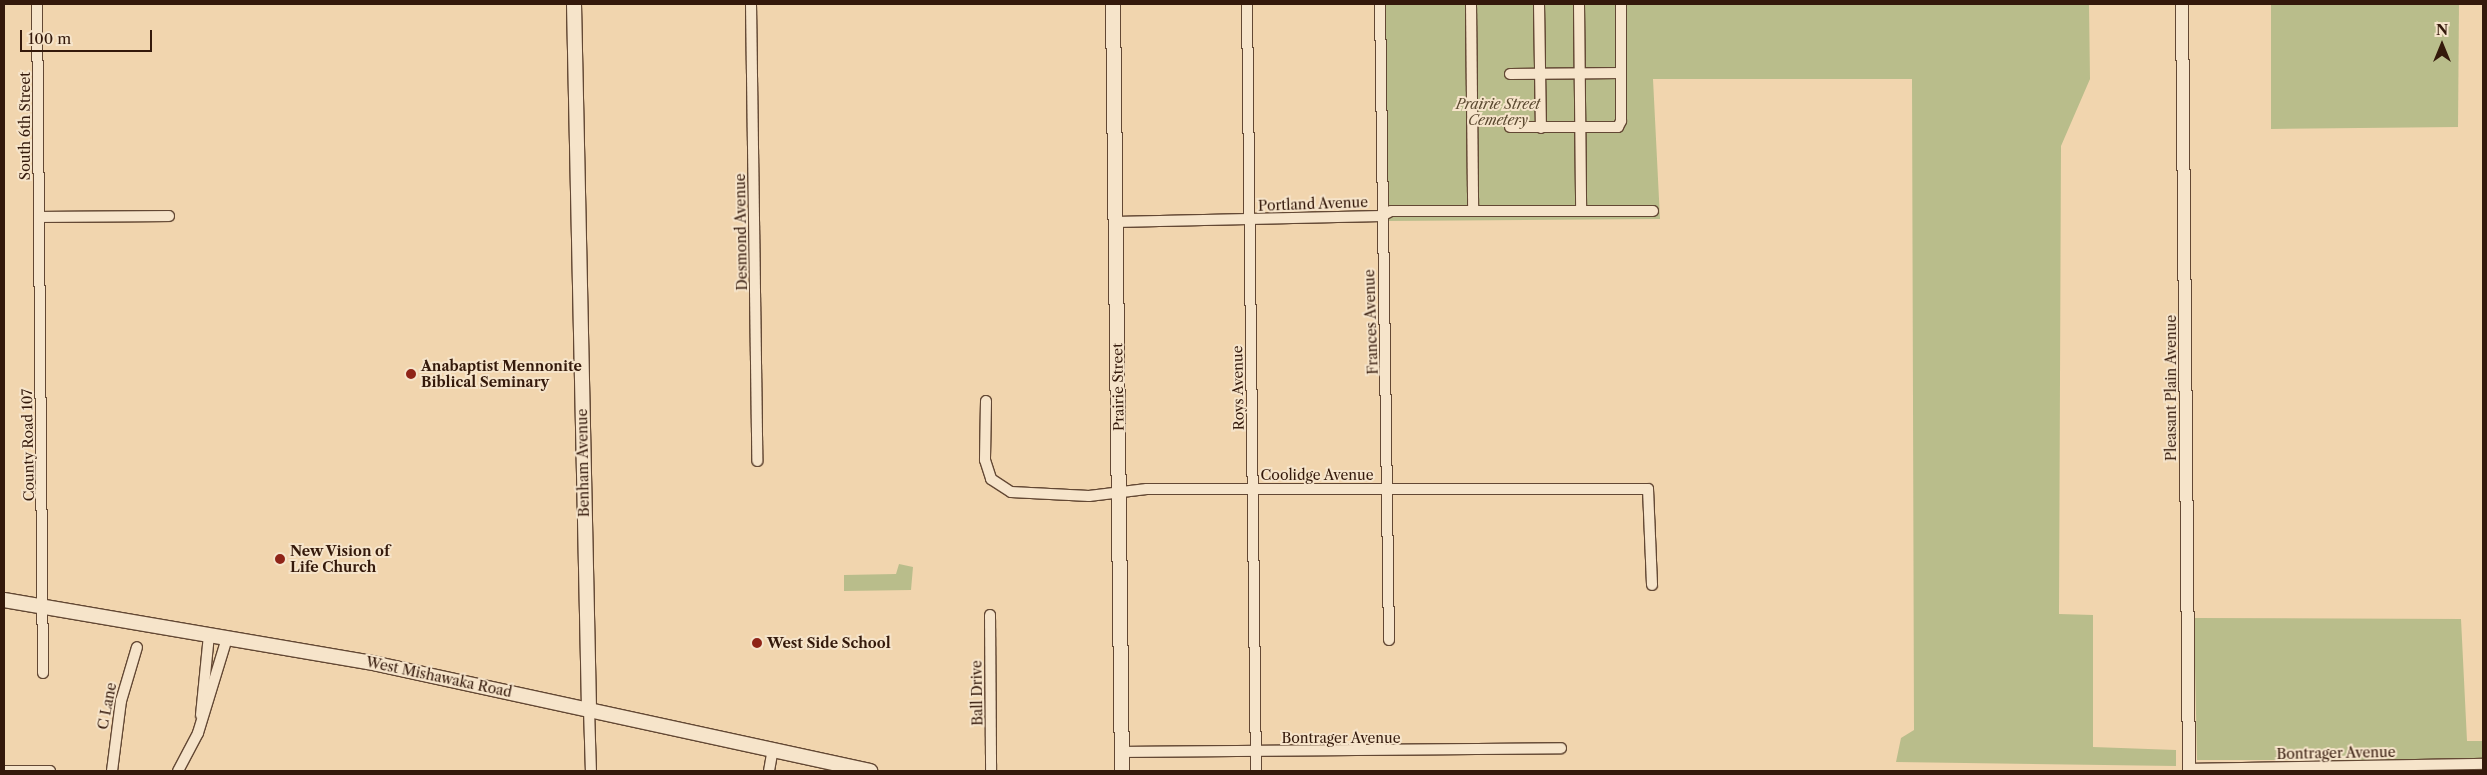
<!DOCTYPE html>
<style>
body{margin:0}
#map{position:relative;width:2487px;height:775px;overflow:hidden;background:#f1d5ae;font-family:"Libre Caslon Text",serif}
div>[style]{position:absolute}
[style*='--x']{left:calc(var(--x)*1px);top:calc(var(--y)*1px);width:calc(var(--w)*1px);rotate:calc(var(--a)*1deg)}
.green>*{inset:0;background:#b9bd8b}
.roads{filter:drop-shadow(1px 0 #634834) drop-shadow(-1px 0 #634834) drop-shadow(0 1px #634834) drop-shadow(0 -1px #634834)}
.minor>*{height:10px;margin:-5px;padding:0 5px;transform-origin:5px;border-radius:5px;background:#f6e4ca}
.tertiary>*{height:12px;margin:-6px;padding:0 6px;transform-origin:6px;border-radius:6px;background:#f6e4ca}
.secondary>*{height:14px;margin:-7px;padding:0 7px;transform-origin:7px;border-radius:7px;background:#f6e4ca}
.dots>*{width:14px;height:14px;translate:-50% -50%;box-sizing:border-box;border:2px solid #f6e4ca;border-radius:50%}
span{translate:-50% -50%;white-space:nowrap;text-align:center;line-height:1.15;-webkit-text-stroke:4px #f6e4ca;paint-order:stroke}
.park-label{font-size:14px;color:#5c4a31;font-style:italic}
.street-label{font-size:14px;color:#34190b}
.poi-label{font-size:14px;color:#34190b;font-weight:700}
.left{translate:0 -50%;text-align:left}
.frame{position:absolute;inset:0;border:5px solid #34190b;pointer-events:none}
.north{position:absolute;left:2417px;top:20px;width:50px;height:50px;-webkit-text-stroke:4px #f6e4ca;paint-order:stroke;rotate:0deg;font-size:14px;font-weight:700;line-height:20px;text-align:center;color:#34190b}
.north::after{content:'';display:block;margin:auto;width:18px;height:22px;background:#34190b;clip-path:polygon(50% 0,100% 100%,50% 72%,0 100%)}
.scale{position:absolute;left:20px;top:30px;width:132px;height:22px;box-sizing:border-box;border:2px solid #34190b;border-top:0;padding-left:6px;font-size:15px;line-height:18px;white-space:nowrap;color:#34190b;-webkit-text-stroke:4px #f6e4ca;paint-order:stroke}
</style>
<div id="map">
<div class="green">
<i style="clip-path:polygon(1384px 4px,2089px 4px,2090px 79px,2061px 146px,2059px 614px,2093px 615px,2093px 747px,2176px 750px,2176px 766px,1896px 762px,1901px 738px,1914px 730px,1912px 79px,1653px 79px,1660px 219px,1386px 221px)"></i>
<i style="clip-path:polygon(2271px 4px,2459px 4px,2458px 127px,2271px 129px)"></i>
<i style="clip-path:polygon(899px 564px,913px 567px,911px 590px,844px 591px,844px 575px,896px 574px)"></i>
<i style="clip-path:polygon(2194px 618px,2461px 619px,2467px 741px,2483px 741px,2483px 760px,2197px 760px)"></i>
</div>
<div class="roads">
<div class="minor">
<i style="--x:37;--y:4;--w:669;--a:89.49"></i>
<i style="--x:751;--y:4;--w:457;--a:89.2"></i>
<i style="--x:1247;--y:4;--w:767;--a:89.33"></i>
<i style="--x:1380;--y:4;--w:636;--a:89.19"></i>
<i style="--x:1471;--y:4;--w:207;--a:89.4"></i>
<i style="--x:1539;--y:4;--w:124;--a:89.1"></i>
<i style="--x:1579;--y:4;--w:207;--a:89.4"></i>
<i style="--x:1510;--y:74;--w:111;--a:-0.5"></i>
<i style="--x:1510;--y:127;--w:108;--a:0"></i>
<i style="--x:1618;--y:127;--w:7;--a:-63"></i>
<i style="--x:1621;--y:121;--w:117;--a:-90"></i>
<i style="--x:40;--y:217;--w:129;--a:-0.4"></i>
<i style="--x:1115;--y:222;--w:267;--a:-1.3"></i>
<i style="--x:1382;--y:216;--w:10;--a:-29"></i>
<i style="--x:1391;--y:211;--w:262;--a:0"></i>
<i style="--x:986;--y:401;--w:59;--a:91"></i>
<i style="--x:985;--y:460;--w:20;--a:72"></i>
<i style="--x:991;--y:479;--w:24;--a:33"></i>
<i style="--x:1011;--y:492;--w:78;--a:2.9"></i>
<i style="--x:1089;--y:496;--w:58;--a:-6.9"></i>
<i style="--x:1147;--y:489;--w:501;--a:0"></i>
<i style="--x:1648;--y:489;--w:96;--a:87.6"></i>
<i style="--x:990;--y:615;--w:156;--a:89.6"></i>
<i style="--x:589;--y:709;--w:62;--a:88.2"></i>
<i style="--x:201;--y:715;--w:80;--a:-84.3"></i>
<i style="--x:1122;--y:752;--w:439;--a:-0.5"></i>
<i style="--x:2189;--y:769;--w:294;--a:-1"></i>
<i style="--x:4;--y:771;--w:46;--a:0"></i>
<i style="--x:112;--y:771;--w:71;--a:-82.7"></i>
<i style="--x:121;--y:701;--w:56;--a:-73.5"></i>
<i style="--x:178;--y:771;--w:43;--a:-62.2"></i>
<i style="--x:198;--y:733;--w:99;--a:-73"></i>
<i style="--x:769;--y:771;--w:23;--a:-80"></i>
</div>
<div class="tertiary">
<i style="--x:2182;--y:4;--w:767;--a:89.48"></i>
</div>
<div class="secondary">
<i style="--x:574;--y:4;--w:705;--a:88.78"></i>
<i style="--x:1113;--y:4;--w:767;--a:89.33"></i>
<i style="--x:4;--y:600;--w:369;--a:9.7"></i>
<i style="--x:368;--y:662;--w:514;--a:12.25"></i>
</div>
</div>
<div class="dots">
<i style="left:411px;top:374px;background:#8f2418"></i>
<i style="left:280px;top:559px;background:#8f2418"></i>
<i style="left:757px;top:643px;background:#8f2418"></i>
</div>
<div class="park-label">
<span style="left:1498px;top:112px">Prairie Street<br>Cemetery</span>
</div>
<div class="street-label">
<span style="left:25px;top:126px;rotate:-90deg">South 6th Street</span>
<span style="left:1313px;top:204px;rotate:-2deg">Portland Avenue</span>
<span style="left:741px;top:232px;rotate:-91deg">Desmond Avenue</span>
<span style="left:1371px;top:322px;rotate:-92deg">Frances Avenue</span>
<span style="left:1118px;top:387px;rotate:-91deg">Prairie Street</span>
<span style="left:1238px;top:388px;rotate:-91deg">Roys Avenue</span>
<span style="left:2171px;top:388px;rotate:-90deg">Pleasant Plain Avenue</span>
<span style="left:28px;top:445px;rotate:-91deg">County Road 107</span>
<span style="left:583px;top:463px;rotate:-91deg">Benham Avenue</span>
<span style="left:1317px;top:475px">Coolidge Avenue</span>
<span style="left:439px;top:677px;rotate:12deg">West Mishawaka Road</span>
<span style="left:977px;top:693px;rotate:-91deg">Ball Drive</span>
<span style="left:107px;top:706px;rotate:-79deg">C Lane</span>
<span style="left:1341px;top:738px">Bontrager Avenue</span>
<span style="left:2336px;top:753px;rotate:-1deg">Bontrager Avenue</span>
</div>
<div class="poi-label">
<span class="left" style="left:421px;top:374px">Anabaptist Mennonite<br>Biblical Seminary</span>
<span class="left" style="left:290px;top:559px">New Vision of<br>Life Church</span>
<span class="left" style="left:767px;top:643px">West Side School</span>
</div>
<div class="frame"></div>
<div class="north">N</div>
<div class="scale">100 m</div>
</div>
